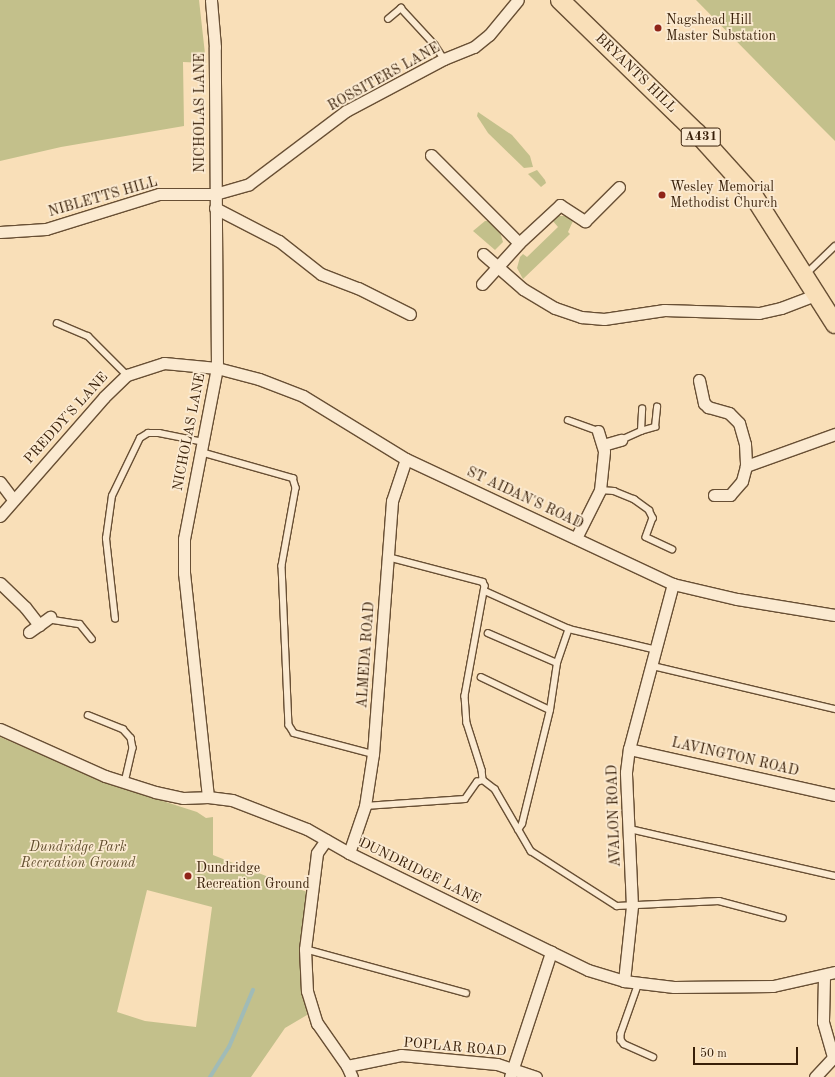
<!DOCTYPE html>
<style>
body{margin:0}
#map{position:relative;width:835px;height:1077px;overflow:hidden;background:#f9dfb8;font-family:"Old Standard TT",serif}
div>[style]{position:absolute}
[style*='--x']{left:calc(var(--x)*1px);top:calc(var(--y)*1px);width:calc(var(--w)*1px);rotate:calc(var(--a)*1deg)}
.green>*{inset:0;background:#c3c08b}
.stream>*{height:4px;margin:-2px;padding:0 2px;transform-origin:2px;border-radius:2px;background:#a0bbb7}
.roads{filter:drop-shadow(1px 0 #684f34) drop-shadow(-1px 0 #684f34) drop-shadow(0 1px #684f34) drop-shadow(0 -1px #684f34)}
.lane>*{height:5.5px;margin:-2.75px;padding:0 2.75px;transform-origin:2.75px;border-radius:2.75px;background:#fbead1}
.street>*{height:11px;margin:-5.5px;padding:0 5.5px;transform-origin:5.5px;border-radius:5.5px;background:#fbead1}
.primary>*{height:18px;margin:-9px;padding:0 9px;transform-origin:9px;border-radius:9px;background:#f9dfb8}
.dots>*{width:11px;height:11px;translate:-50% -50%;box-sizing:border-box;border:2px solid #fbead1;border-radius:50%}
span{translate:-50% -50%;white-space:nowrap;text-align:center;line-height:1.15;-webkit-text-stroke:3.5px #fbead1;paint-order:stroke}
.shield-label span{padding:1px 3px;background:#fbead1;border:1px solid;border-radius:3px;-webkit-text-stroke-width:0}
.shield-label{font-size:13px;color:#381f08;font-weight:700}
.poi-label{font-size:14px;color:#381f08}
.left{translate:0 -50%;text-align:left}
.street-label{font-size:14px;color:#381f08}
.park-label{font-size:14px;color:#624f2f;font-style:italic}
.scale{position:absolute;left:693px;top:1047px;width:105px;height:18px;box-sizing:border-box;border:2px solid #381f08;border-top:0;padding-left:5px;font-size:12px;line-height:14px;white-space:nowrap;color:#381f08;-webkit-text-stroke:3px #fbead1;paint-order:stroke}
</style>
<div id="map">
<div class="green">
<i style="clip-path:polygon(0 0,199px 0,206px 63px,183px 62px,184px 126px,61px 147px,0 161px)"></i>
<i style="clip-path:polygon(696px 0,835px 0,835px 141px,813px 119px)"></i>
<i style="clip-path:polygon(478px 112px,512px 135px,530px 156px,533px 167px,524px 168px,488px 133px,477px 116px)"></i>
<i style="clip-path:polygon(537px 170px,545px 180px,546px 183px,541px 187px,528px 174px)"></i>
<i style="clip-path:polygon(559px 216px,565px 216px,573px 221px,568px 232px,570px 234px,523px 279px,517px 268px,520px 257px,523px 254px,527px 257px,558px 227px,552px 220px)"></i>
<i style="clip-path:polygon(485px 221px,490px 221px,500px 232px,503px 242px,495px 250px,473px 231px)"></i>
<i style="clip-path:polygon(evenodd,0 737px,113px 785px,197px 812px,206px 818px,213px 817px,213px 855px,307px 892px,303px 972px,307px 1015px,285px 1028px,251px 1077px,0 1077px,0 737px,147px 890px,212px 907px,196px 1027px,145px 1021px,117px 1012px,147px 890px)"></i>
</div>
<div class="stream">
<i style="--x:210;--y:1077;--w:36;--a:-58"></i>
<i style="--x:229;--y:1047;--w:62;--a:-67.2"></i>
</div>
<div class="roads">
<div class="lane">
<i style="--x:388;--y:19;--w:17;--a:-40"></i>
<i style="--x:401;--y:8;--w:50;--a:47.4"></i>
<i style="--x:435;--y:45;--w:17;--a:57"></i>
<i style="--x:806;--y:274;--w:40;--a:-44"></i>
<i style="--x:57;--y:323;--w:34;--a:23"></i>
<i style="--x:88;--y:336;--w:55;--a:45"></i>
<i style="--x:568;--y:420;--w:32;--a:20"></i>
<i style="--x:641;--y:431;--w:15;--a:-16"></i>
<i style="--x:655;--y:427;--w:20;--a:-84"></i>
<i style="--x:621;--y:440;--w:22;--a:-24"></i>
<i style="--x:641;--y:431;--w:22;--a:-87"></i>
<i style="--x:201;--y:452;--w:96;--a:15.8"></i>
<i style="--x:293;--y:478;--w:10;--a:73"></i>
<i style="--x:296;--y:488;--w:79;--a:100.2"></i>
<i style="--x:282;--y:566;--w:159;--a:87.5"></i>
<i style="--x:289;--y:725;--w:9;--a:58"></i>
<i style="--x:294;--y:733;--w:82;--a:14.9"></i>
<i style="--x:600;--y:490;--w:14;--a:4"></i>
<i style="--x:614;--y:491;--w:22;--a:22"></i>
<i style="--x:634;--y:499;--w:19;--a:36"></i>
<i style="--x:649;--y:510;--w:9;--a:63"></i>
<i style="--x:653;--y:518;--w:20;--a:110"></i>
<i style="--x:646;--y:537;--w:29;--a:25"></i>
<i style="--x:388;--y:557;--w:98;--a:14.7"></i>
<i style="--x:483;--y:582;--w:4;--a:63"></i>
<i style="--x:485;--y:586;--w:112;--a:100.3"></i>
<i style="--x:465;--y:696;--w:27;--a:86"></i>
<i style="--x:467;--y:723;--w:49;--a:72.3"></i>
<i style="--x:482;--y:770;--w:10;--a:84"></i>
<i style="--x:483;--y:780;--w:15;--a:37"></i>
<i style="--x:495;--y:789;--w:72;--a:59.9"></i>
<i style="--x:531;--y:851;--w:102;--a:32.6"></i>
<i style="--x:617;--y:906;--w:102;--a:-2.8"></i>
<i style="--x:719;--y:901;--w:66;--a:14.9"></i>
<i style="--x:485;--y:591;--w:92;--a:24.3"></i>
<i style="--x:569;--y:629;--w:90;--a:13.4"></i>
<i style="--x:47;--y:619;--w:33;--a:9"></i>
<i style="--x:80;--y:624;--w:19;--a:51"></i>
<i style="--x:115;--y:619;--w:81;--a:-96.4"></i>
<i style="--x:106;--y:539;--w:43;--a:-82.1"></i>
<i style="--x:112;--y:496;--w:64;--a:-64.2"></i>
<i style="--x:140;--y:438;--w:9;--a:-32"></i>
<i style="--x:148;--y:433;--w:11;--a:0"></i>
<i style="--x:159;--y:433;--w:46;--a:11.3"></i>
<i style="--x:488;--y:633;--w:75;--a:23.5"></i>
<i style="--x:653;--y:666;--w:187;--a:13.3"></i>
<i style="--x:481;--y:677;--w:76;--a:25.6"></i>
<i style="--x:88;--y:715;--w:38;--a:22"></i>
<i style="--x:123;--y:729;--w:12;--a:48"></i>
<i style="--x:131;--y:738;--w:10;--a:79"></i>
<i style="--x:133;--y:748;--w:36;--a:103"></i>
<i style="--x:365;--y:806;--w:100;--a:-4"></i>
<i style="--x:465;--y:799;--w:21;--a:-55"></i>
<i style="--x:477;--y:782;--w:6;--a:-18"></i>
<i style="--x:630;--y:829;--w:210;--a:12.9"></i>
<i style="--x:518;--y:830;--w:7;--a:-56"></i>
<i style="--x:522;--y:824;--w:117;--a:-76.2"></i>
<i style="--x:550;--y:710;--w:48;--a:-81.5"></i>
<i style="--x:557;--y:663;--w:36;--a:-71"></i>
<i style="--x:305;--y:949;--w:167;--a:15.3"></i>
<i style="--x:639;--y:983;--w:54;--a:109.4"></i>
<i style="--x:621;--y:1034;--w:6;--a:90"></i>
<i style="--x:621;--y:1040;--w:5;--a:53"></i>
<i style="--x:624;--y:1044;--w:32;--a:24"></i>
</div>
<div class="street">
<i style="--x:431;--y:155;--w:124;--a:45"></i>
<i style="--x:215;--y:208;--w:72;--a:27.3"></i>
<i style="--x:279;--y:241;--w:53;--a:38.2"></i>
<i style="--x:321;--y:274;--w:40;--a:21"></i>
<i style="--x:358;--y:288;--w:58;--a:26.6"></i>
<i style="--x:0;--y:232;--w:46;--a:-3.7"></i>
<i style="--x:46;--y:229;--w:118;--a:-17.2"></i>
<i style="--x:159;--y:194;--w:56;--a:0"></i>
<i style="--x:215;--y:194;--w:35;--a:-16"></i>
<i style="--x:249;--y:184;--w:121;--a:-37"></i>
<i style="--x:346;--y:111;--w:111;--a:-28"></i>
<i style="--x:444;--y:59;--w:32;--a:-22"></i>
<i style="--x:474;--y:47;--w:19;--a:-39"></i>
<i style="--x:489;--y:35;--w:45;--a:-50.4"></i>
<i style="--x:483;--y:254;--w:53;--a:41.2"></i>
<i style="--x:523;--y:289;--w:37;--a:31"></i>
<i style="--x:555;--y:308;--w:28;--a:19"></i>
<i style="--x:581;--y:317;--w:23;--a:5"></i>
<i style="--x:604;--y:319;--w:61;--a:-8.5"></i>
<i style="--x:664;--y:310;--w:95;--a:1.8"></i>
<i style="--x:759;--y:313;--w:23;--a:-13"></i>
<i style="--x:781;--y:308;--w:39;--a:-21"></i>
<i style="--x:482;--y:284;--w:55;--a:-47.9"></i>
<i style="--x:519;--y:243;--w:56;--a:-42.8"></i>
<i style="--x:560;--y:205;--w:30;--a:33"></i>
<i style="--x:585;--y:221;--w:48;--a:-45"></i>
<i style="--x:699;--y:380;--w:24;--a:78"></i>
<i style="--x:704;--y:403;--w:6;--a:45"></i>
<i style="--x:708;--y:407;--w:22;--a:16"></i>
<i style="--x:729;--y:413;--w:14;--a:45"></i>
<i style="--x:739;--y:423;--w:22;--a:74"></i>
<i style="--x:745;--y:444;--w:22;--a:87"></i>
<i style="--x:603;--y:445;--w:19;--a:-16"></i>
<i style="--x:0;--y:482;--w:21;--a:53"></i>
<i style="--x:714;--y:495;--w:16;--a:0"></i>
<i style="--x:730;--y:495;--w:18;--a:-49"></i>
<i style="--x:742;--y:481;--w:16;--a:-75"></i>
<i style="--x:746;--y:466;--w:95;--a:-19.8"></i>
<i style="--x:0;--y:516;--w:158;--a:-48.8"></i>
<i style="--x:104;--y:397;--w:32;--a:-44"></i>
<i style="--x:127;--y:375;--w:39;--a:-18"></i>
<i style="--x:164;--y:363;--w:53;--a:5.4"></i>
<i style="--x:217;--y:368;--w:43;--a:14.7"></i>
<i style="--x:259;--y:379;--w:47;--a:21.1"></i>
<i style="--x:303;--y:396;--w:121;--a:31.5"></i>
<i style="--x:406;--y:459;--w:295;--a:25.1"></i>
<i style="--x:673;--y:584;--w:66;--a:13.2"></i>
<i style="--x:737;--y:599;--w:99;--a:9.3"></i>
<i style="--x:576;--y:538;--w:54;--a:-63.4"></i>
<i style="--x:600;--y:490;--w:39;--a:-84"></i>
<i style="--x:604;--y:451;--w:21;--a:-107"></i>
<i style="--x:0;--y:583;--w:35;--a:44"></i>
<i style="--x:25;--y:607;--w:23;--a:52"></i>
<i style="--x:39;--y:625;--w:14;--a:-36"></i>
<i style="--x:29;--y:632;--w:12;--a:-35"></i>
<i style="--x:0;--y:729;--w:115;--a:24.1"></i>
<i style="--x:105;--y:776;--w:52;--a:17.7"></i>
<i style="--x:155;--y:792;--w:29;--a:12"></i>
<i style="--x:183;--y:798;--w:25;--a:-2"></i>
<i style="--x:208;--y:797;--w:24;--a:7"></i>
<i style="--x:232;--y:800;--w:80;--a:21.1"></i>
<i style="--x:307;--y:829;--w:48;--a:29.7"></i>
<i style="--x:349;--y:853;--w:225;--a:26.1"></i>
<i style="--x:551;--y:952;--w:41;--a:25.9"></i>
<i style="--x:588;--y:970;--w:38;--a:17"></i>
<i style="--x:624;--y:981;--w:50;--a:6.8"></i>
<i style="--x:674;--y:987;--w:99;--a:-0.6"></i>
<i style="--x:773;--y:986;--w:64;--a:-12.7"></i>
<i style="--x:629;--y:749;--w:211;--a:12.6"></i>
<i style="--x:208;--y:797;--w:225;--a:-96.1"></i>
<i style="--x:184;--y:573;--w:34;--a:-90"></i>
<i style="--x:184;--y:539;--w:174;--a:-79.1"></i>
<i style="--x:217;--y:368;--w:321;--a:-90.4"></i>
<i style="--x:215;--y:47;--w:47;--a:-94.9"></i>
<i style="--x:326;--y:840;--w:16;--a:125"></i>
<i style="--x:317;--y:853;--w:97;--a:97.1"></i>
<i style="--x:305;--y:949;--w:42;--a:87.3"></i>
<i style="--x:307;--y:991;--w:34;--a:73"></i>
<i style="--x:317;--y:1023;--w:52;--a:55.1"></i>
<i style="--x:347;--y:1066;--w:12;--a:66"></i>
<i style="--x:349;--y:853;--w:50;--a:-71.2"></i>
<i style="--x:365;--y:806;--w:53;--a:-81.3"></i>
<i style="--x:373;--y:754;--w:254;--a:-85.7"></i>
<i style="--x:392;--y:501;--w:44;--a:-71.6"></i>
<i style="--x:824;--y:977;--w:45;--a:91.3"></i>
<i style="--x:823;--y:1022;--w:37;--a:74"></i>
<i style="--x:624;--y:981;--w:75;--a:-83.9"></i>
<i style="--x:632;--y:906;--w:134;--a:-92.6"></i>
<i style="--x:626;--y:772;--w:23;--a:-83"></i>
<i style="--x:629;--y:749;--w:171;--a:-75.1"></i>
<i style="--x:347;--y:1066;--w:55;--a:-11.5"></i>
<i style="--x:401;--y:1055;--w:96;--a:5.4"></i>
<i style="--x:497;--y:1064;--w:41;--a:18.4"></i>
<i style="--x:510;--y:1077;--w:132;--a:-71.8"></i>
<i style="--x:815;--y:1077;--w:26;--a:-47"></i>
</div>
<div class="primary">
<i style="--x:560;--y:0;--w:191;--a:44.2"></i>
<i style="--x:697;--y:133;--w:84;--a:47.9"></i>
<i style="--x:753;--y:195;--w:153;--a:57.6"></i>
</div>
</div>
<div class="dots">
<i style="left:658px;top:28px;background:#8f2418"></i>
<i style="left:662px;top:195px;background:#8f2418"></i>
<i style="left:188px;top:876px;background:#8f2418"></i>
</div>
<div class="shield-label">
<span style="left:701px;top:137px">A431</span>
</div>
<div class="poi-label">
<span class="left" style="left:666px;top:28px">Nagshead Hill<br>Master Substation</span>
<span class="left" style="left:670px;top:195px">Wesley Memorial<br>Methodist Church</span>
<span class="left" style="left:196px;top:876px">Dundridge<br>Recreation Ground</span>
</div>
<div class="street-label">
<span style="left:636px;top:73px;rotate:44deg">BRYANTS HILL</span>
<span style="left:384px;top:77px;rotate:-29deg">ROSSITERS LANE</span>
<span style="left:200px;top:113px;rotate:-90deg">NICHOLAS LANE</span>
<span style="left:103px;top:197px;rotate:-16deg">NIBLETTS HILL</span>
<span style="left:66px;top:418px;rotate:-48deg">PREDDY'S LANE</span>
<span style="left:189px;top:432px;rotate:-79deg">NICHOLAS LANE</span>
<span style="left:525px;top:498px;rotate:25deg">ST AIDAN'S ROAD</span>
<span style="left:366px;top:655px;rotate:-86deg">ALMEDA ROAD</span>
<span style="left:735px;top:757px;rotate:13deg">LAVINGTON ROAD</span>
<span style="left:614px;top:816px;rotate:-92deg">AVALON ROAD</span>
<span style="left:420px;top:871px;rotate:26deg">DUNDRIDGE LANE</span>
<span style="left:455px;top:1047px;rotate:5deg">POPLAR ROAD</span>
</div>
<div class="park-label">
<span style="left:78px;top:855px">Dundridge Park<br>Recreation Ground</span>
</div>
<div class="scale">50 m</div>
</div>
